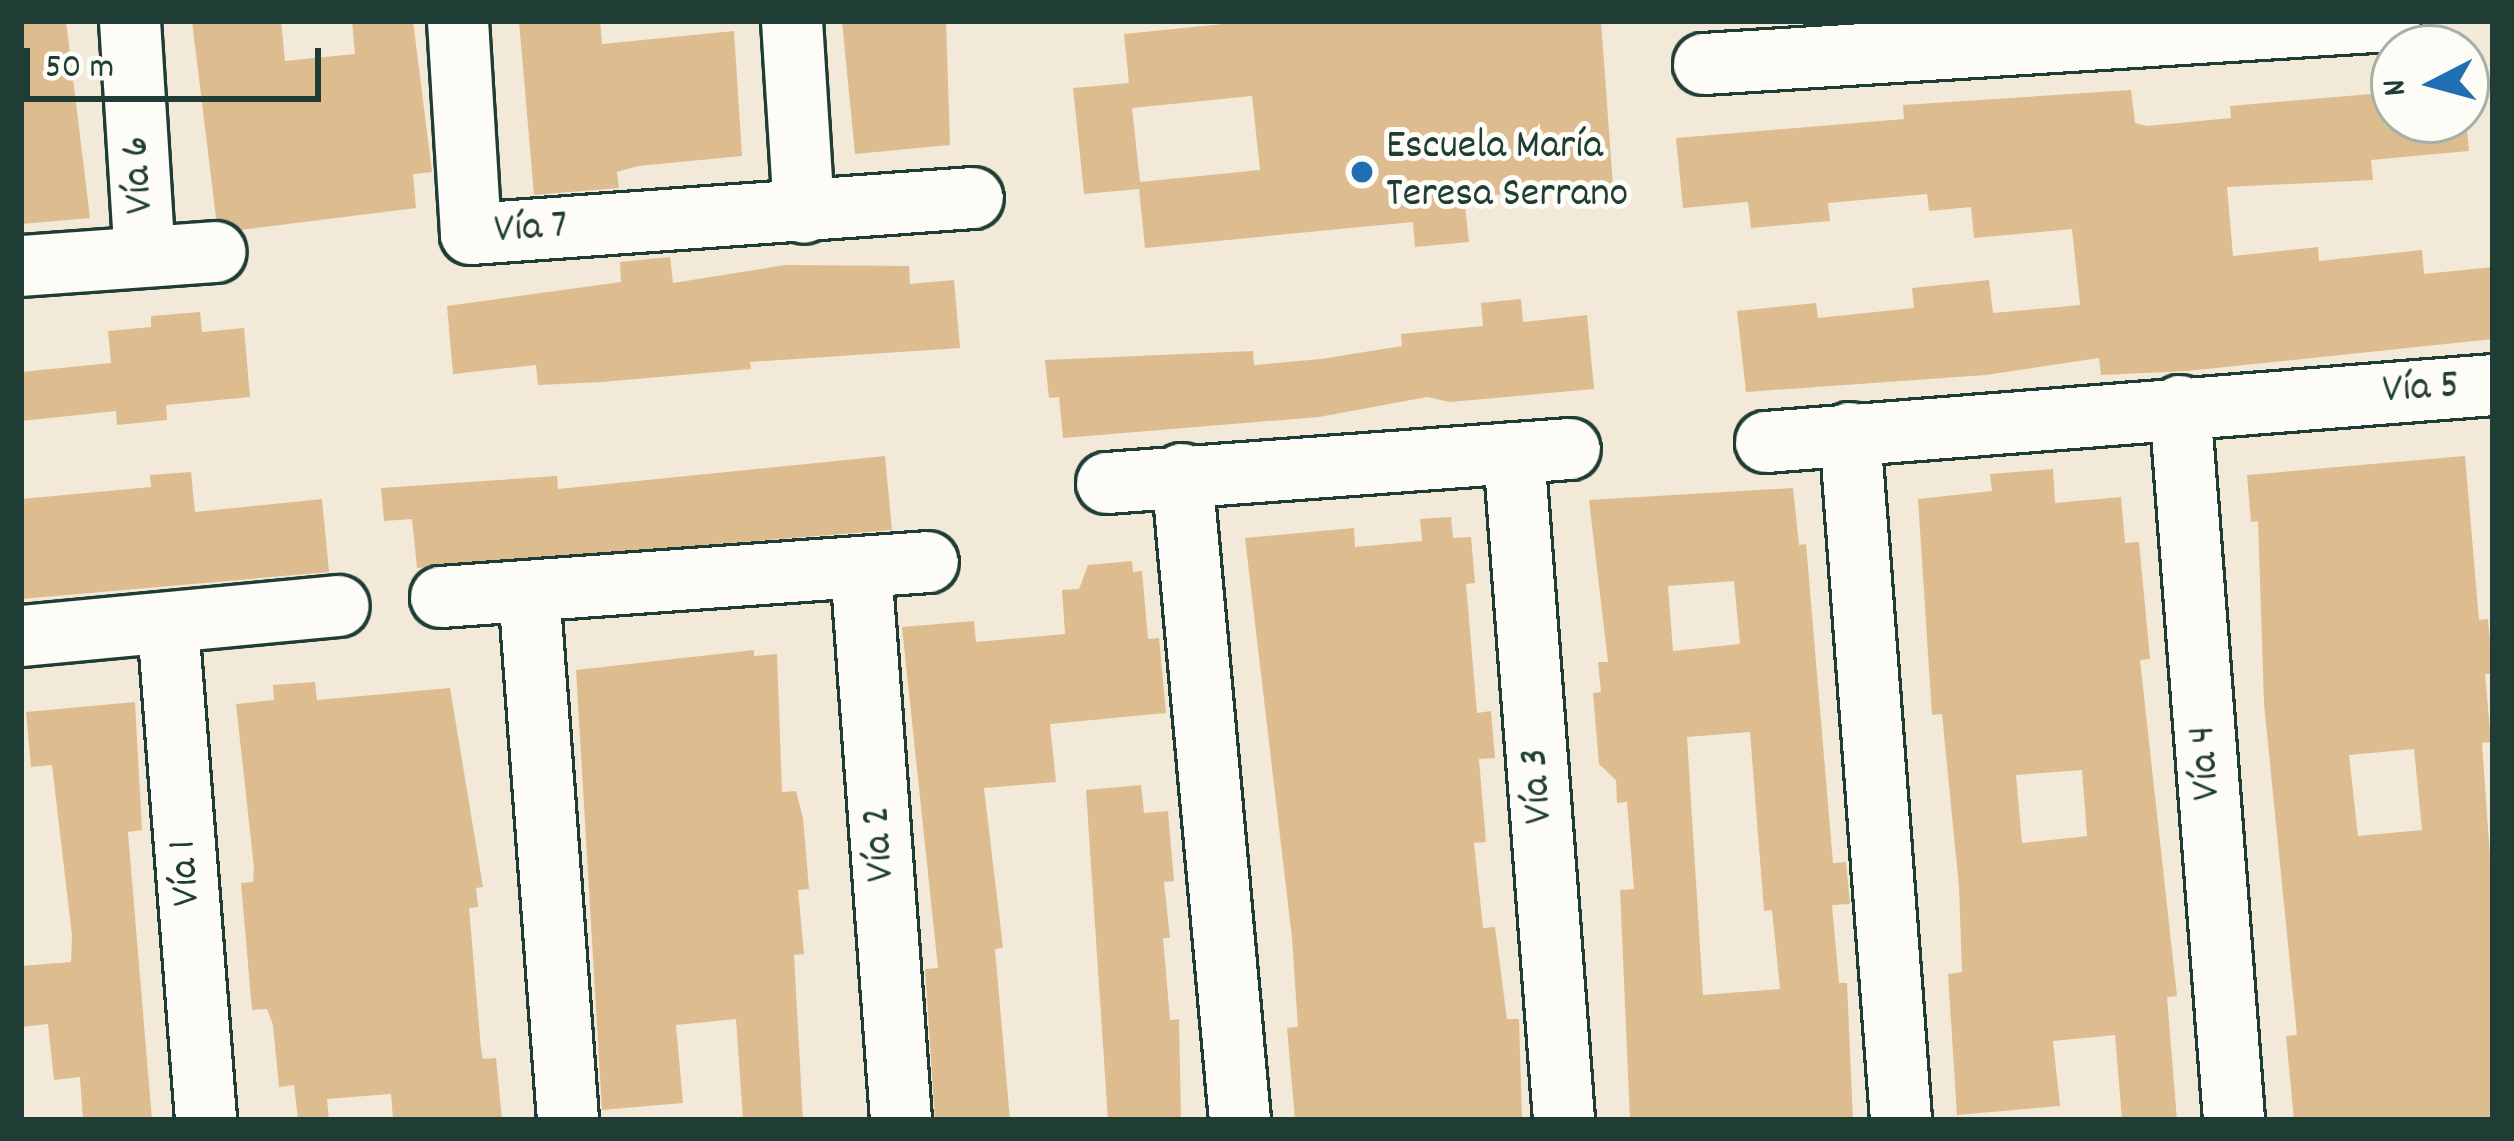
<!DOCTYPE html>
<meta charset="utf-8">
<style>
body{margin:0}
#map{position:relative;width:2514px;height:1141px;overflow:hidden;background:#f3e9d8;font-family:Dekko,sans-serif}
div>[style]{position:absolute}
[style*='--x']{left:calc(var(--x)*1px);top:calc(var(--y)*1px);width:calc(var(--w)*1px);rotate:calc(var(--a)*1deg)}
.building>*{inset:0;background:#ddbd90}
.roads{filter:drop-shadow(3px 0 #1f3d34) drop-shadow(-3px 0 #1f3d34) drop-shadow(0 3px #1f3d34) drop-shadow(0 -3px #1f3d34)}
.minor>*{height:60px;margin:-30px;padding:0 30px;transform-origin:30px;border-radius:30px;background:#fdfcf7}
.dots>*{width:33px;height:33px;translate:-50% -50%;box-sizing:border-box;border:6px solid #fdfcf7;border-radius:50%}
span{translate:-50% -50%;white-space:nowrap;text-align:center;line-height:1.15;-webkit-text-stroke:10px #fdfcf7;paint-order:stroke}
.poi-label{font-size:42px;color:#1f3d34}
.left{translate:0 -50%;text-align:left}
.street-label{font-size:42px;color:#1f3d34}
.frame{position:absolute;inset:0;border:24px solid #1f3d34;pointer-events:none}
.north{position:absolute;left:2370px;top:24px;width:120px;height:120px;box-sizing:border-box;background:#fdfcf7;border:3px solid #a4b0a9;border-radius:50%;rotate:264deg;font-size:33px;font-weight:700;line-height:48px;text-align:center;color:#1f3d34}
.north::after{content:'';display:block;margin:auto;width:42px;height:54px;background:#1f6fb2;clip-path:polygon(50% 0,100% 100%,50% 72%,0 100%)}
.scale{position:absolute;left:24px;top:48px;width:297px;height:54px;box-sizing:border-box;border:6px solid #1f3d34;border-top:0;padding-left:15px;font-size:36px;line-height:42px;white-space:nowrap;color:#1f3d34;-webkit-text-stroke:9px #fdfcf7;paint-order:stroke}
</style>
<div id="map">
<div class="building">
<i style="clip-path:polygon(21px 21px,66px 21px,90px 218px,21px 224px)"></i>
<i style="clip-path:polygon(192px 21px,281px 21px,285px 61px,355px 54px,352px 21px,413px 21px,432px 172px,413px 174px,416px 208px,240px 230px,216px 218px)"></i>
<i style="clip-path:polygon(519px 21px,600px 21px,602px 44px,734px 31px,742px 156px,638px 166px,617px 172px,619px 188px,534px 195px)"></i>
<i style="clip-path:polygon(842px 21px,946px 21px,950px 145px,855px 154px)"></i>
<i style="clip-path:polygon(evenodd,1253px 21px,1601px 21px,1613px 186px,1464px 197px,1469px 242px,1415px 247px,1413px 222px,1145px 248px,1139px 189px,1084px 194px,1073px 88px,1129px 83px,1124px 34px,1253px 21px,1252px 96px,1260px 170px,1140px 182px,1132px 108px,1252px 96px)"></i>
<i style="clip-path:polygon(2131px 90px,2135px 123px,2147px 126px,2231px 118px,2230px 106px,2394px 92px,2394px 120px,2466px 120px,2469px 151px,2371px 160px,2373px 180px,2227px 187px,2233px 256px,2318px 247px,2319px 261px,2422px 250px,2424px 274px,2493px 267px,2493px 339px,2187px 371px,2101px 375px,2099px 358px,1986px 375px,1746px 392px,1737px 311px,1816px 303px,1818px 318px,1914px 308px,1912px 288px,1989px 280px,1993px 313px,2080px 305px,2072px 229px,1974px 238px,1971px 207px,1929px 211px,1927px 194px,1828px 203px,1830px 221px,1751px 228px,1748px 202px,1683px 208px,1676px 138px,1904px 119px,1903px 105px)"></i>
<i style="clip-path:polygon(670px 257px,673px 283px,785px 265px,909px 266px,910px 284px,954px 280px,960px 348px,750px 362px,751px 369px,602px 382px,538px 385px,536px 365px,453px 374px,447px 306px,621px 282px,620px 262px)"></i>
<i style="clip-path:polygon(1521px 299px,1523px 322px,1587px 315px,1594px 389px,1450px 402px,1427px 397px,1319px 417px,1063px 438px,1059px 397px,1049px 398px,1045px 360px,1253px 351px,1254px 365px,1321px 359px,1402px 346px,1401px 334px,1483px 326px,1481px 303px)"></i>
<i style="clip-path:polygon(200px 312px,202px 332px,244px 328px,250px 397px,166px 405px,167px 420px,117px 425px,116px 411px,21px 421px,21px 372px,111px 363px,108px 331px,151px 327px,151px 316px)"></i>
<i style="clip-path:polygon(885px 456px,892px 530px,417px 568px,412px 519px,384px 521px,381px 488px,557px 476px,558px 489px)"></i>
<i style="clip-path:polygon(evenodd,2465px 456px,2479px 620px,2488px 619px,2493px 674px,2485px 674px,2491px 742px,2482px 743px,2493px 900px,2493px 1120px,2294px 1120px,2286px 1036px,2297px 1035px,2264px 703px,2258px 521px,2251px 522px,2247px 475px,2465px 456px,2414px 749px,2422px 830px,2358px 836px,2349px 755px,2414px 749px)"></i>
<i style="clip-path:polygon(evenodd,2053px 469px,2055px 503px,2121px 497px,2125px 543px,2139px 542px,2150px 659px,2140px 660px,2177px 996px,2167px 997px,2177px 1120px,2122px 1120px,2115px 1035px,2053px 1041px,2060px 1106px,1957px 1115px,1948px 974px,1962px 972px,1959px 887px,1942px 714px,1932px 715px,1918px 499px,1992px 491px,1990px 474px,2053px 469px,2082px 770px,2087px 836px,2022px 843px,2016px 775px,2082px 770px)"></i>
<i style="clip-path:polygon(191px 472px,195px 512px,322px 499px,329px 572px,21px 599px,21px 499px,151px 487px,150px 475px)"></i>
<i style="clip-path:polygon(evenodd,1793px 488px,1799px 545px,1806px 544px,1833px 863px,1846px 862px,1850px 904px,1832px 905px,1839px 983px,1847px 983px,1853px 1120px,1630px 1120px,1620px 890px,1634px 889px,1627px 802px,1617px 803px,1616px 780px,1599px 764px,1593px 693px,1601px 692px,1598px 662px,1608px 662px,1589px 500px,1793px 488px,1734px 581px,1740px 644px,1673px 651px,1668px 586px,1734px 581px,1793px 488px,1750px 732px,1764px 911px,1772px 910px,1780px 989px,1703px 995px,1687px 737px,1750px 732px)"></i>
<i style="clip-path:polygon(1451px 517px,1453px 538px,1471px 537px,1475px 583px,1466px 584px,1477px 713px,1491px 711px,1495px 758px,1479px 759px,1486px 842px,1474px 843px,1483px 928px,1495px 927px,1507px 1019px,1519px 1019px,1522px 1120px,1295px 1120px,1287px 1028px,1298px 1027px,1292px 938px,1245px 538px,1354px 528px,1355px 547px,1422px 541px,1420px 519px)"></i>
<i style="clip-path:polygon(1132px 561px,1133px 572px,1142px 571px,1148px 639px,1159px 638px,1166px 713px,1050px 724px,1056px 782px,984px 788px,1003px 948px,995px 949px,1010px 1120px,935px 1120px,925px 969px,938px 968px,902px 627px,974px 621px,976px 642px,1065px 634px,1062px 590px,1079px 589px,1088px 565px)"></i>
<i style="clip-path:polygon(754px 650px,754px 656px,777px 654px,782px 792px,796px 791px,803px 818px,809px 889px,798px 890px,804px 954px,794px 955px,803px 1120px,743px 1120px,736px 1019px,676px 1025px,683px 1103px,602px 1110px,576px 670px)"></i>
<i style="clip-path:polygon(315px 682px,317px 700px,450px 688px,483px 887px,476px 888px,478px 907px,469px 908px,481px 1049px,483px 1059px,496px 1058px,502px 1120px,393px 1120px,391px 1094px,327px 1099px,329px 1120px,298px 1120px,294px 1085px,279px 1087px,273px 1025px,267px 1009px,252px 1010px,241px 883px,253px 882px,254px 868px,236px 704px,274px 700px,273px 685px)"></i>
<i style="clip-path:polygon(135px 702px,142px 830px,128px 832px,152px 1120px,83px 1120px,80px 1077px,54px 1080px,48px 1024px,21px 1027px,21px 966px,71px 962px,72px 936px,52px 765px,31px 767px,26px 712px)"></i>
<i style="clip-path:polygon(1141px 785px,1144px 813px,1168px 811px,1174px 881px,1164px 882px,1170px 938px,1163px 938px,1170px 1020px,1179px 1019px,1181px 1120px,1108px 1120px,1086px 790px)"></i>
</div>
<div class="roads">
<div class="minor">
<i style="--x:130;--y:21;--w:236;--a:86.4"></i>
<i style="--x:458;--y:21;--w:213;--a:86.5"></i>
<i style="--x:471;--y:234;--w:503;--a:-4.1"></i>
<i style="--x:792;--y:21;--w:192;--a:86.4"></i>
<i style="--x:1704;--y:64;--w:687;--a:-3.59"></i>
<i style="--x:21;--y:266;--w:195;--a:-4.1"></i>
<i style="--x:2180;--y:406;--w:716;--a:85.67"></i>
<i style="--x:1850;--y:433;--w:689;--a:85.75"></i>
<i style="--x:1766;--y:442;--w:729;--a:-4.48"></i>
<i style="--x:1514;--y:453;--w:669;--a:85.71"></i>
<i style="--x:1182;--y:474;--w:649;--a:84.87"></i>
<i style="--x:1107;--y:483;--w:464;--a:-4.2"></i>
<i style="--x:861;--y:567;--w:554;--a:85.86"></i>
<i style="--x:529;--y:591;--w:530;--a:85.78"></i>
<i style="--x:441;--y:597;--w:488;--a:-4.1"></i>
<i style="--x:168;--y:625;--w:496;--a:85.6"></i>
<i style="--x:21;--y:636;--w:319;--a:-5.4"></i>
</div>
</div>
<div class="dots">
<i style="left:1362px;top:172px;background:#1f6fb2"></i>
</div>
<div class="poi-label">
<span class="left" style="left:1386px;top:172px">Escuela María<br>Teresa Serrano</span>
</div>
<div class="street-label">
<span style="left:140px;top:175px;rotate:-94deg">Vía 6</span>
<span style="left:531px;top:230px;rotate:-4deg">Vía 7</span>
<span style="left:2421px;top:390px;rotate:-4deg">Vía 5</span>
<span style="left:2207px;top:763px;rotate:-94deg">Vía 4</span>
<span style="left:1539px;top:786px;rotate:-94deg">Vía 3</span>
<span style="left:881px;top:844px;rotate:-94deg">Vía 2</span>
<span style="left:187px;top:873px;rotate:-94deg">Vía 1</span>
</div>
<div class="frame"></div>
<div class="north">N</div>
<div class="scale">50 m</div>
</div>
